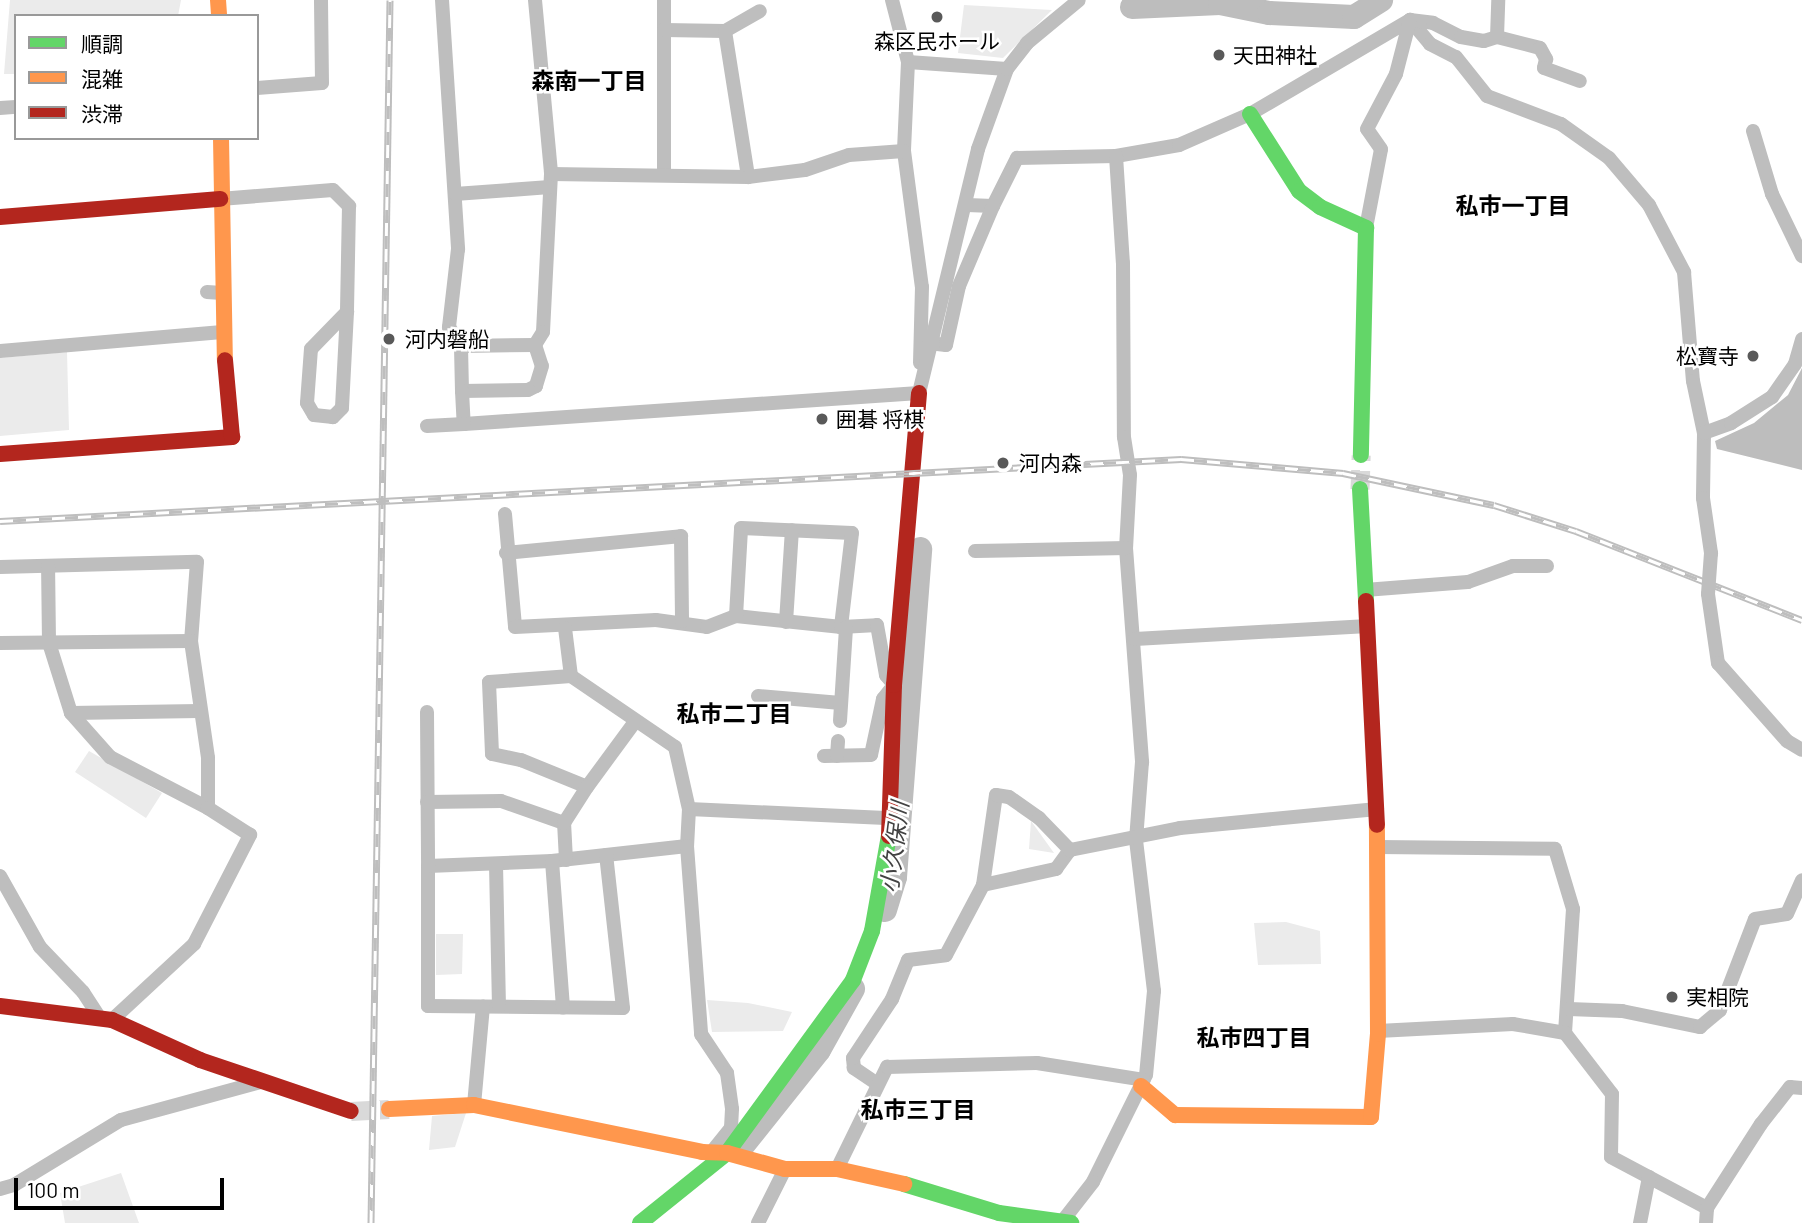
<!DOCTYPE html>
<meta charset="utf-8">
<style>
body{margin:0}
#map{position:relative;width:1802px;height:1223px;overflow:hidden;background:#fff;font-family:Barlow,"Noto Sans JP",sans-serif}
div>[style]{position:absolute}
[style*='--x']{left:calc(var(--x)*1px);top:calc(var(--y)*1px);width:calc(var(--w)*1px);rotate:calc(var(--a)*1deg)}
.green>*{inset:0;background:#ebebeb}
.water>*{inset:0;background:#bdbdbd}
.river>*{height:24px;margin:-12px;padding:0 12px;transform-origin:12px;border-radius:12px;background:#bdbdbd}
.secondary-tunnel>*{height:19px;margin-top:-9.5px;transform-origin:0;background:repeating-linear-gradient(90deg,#d9d9d9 0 19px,transparent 0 29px)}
.street>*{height:14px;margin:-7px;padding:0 7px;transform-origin:7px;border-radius:7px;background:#bebebe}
.fast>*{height:16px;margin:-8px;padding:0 8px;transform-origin:8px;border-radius:8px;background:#63d668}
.slow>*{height:16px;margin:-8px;padding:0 8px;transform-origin:8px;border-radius:8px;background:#ff974d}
.jam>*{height:16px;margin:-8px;padding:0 8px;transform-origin:8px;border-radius:8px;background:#b3261e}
.rail>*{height:7px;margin-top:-3.5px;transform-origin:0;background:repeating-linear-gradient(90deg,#fff 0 13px,#bebebe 0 26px);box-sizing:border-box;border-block:2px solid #bebebe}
.street-bridge>*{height:14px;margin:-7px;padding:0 7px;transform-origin:7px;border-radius:7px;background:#bebebe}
.dots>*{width:19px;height:19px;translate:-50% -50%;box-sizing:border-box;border:4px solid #fff;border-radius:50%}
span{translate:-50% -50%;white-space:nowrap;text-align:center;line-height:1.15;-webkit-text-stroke:5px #fff;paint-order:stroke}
.poi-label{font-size:21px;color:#000}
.left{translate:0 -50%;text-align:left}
.right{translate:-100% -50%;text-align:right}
.neighbourhood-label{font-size:23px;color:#000;font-weight:700}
.water-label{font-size:23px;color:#424242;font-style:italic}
.legend{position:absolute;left:14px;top:14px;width:245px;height:126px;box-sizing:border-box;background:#fff;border:2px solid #999;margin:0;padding:9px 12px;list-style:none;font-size:21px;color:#000}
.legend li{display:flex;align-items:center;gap:14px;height:35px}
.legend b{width:35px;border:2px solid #999}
.scale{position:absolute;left:14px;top:1178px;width:210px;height:32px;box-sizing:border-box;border:4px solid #000;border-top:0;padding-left:9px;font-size:21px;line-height:24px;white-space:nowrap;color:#000;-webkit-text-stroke:5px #fff;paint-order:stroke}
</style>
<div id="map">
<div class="green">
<i style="clip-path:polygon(10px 0,181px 0,178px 16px,16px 16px,16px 74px,4px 74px)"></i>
<i style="clip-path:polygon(964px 5px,1052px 10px,1003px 58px,958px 53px)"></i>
<i style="clip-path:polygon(67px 352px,69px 430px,0 436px,0 358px)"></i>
<i style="clip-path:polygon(89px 751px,162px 793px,146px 818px,75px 772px)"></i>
<i style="clip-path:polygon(1031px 821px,1054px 853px,1029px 849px)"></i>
<i style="clip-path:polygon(1286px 922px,1320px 931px,1321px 964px,1258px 965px,1254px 923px)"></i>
<i style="clip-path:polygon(436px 934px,463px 934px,462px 974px,436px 975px)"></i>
<i style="clip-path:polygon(707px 1000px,748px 1003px,792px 1012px,783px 1031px,712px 1032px)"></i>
<i style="clip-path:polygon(466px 1113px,455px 1147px,429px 1150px,432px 1116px)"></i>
<i style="clip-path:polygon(121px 1173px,139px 1223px,65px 1223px,60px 1193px)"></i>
</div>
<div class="water">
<i style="clip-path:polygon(1802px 368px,1802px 470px,1717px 449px,1715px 441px,1754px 423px,1788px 395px)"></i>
</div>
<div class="river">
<i style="--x:1132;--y:7;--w:88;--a:-2.6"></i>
<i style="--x:1220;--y:3;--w:50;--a:11.5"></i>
<i style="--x:1269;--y:13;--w:85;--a:2.7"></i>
<i style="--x:1354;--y:17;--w:32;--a:-32"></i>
<i style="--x:885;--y:910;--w:34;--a:-73"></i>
<i style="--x:895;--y:877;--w:329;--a:-85.6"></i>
<i style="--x:744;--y:1144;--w:120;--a:-51.4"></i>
<i style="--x:819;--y:1050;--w:70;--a:-60.9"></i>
</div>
<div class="secondary-tunnel">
<i style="--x:1360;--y:489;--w:34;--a:-88"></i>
<i style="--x:351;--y:1111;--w:38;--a:-3"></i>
</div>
<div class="street">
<i style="--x:442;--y:0;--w:250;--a:86.3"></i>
<i style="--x:458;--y:249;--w:79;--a:96.6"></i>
<i style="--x:449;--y:327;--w:22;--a:58"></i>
<i style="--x:535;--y:0;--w:175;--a:84.7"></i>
<i style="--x:551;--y:174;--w:158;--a:92.9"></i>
<i style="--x:543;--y:332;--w:15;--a:122"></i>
<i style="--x:535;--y:345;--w:22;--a:72"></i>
<i style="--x:542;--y:366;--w:21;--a:107"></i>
<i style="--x:536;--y:386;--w:9;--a:153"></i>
<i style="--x:528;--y:390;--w:66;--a:179.1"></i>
<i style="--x:462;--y:391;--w:45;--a:-91.3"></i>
<i style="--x:461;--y:346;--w:74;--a:-0.8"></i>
<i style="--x:664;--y:0;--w:174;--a:90"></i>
<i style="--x:892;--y:0;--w:64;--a:75.5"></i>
<i style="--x:908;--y:62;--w:89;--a:92.6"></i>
<i style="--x:904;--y:151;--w:137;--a:82.5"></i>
<i style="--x:922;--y:287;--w:76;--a:91.5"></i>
<i style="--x:1410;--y:20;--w:31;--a:50"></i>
<i style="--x:1430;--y:44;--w:29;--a:27"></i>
<i style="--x:1456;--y:57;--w:50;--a:51.5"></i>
<i style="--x:1487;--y:96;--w:79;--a:20.7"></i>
<i style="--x:1561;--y:124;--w:59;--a:35.3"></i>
<i style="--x:1609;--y:158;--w:62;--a:49.6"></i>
<i style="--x:1649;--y:205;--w:76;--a:62.4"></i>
<i style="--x:1684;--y:272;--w:109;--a:85.3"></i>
<i style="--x:1693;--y:381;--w:53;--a:78.1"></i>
<i style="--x:1704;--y:433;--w:65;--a:90.9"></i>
<i style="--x:1703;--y:498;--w:56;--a:81.7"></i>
<i style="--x:664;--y:30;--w:61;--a:0.9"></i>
<i style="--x:725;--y:31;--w:40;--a:-29.7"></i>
<i style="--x:725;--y:31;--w:148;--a:81"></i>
<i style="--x:1497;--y:37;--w:44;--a:14.3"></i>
<i style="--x:1540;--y:48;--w:13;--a:61"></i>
<i style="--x:1546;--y:59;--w:9;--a:103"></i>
<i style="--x:1544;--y:68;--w:38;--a:20"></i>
<i style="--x:908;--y:62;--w:99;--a:4"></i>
<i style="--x:257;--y:88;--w:65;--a:-4.4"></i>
<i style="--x:322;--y:83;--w:83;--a:-90.7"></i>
<i style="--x:0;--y:108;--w:16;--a:-4"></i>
<i style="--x:1753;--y:131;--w:66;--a:73.2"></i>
<i style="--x:1772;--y:194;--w:69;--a:64.2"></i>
<i style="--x:1116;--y:156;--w:64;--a:-9.9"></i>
<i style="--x:1179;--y:145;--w:77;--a:-23.6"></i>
<i style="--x:1250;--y:114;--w:186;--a:-30.4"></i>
<i style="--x:1410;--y:20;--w:23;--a:7"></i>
<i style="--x:1433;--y:23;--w:31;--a:27"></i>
<i style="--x:1461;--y:37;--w:23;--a:10"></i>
<i style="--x:1484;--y:41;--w:14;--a:-17"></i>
<i style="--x:1497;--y:37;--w:37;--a:-88"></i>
<i style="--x:551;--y:174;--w:197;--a:0.9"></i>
<i style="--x:748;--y:177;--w:57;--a:-7"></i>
<i style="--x:805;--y:170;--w:46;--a:-18.8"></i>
<i style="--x:849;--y:155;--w:55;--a:-4.2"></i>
<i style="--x:455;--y:194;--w:95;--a:-4.2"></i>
<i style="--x:220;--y:199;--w:113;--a:-4.6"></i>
<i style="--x:333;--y:190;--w:23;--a:45"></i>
<i style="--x:349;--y:206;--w:106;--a:91.1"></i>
<i style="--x:347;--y:312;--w:96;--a:93"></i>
<i style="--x:342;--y:408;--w:13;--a:135"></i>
<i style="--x:333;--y:417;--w:19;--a:-174"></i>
<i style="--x:314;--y:415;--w:14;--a:-120"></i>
<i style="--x:307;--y:403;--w:54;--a:-85.8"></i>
<i style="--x:311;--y:349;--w:52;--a:-45.8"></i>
<i style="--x:967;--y:205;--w:26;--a:2"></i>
<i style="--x:993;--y:206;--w:54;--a:-63.4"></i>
<i style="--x:1017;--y:158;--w:99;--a:-1.2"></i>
<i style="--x:1116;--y:156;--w:107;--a:86.3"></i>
<i style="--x:1123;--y:263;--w:174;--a:89.7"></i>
<i style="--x:1124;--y:437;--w:38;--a:81"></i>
<i style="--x:1130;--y:475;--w:73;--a:93.1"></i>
<i style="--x:1126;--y:548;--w:215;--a:85.7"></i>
<i style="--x:1142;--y:762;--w:78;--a:94.4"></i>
<i style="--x:1136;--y:840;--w:152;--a:83.2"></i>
<i style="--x:1154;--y:991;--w:84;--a:95.4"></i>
<i style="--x:1146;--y:1075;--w:119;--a:116.4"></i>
<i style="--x:1093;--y:1182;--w:52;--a:128"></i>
<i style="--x:1366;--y:228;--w:80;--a:-79.2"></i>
<i style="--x:1381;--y:149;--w:24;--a:-125"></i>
<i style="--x:1367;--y:129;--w:62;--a:-62.2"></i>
<i style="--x:1396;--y:74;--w:56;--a:-75.5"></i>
<i style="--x:207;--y:292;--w:15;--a:4"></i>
<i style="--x:929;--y:343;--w:17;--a:7"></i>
<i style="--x:946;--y:345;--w:60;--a:-77.6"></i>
<i style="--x:959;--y:286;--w:87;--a:-67"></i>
<i style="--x:0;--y:351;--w:223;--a:-4.9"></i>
<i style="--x:462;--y:391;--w:33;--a:87"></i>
<i style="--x:464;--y:424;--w:456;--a:-3.9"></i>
<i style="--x:919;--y:393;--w:251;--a:-76.4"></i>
<i style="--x:978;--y:149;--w:85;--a:-70.1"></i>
<i style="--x:1007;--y:69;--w:33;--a:-52"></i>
<i style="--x:1027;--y:43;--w:67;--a:-39.6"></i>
<i style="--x:427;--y:426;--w:37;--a:-3"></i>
<i style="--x:1704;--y:433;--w:29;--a:-20"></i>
<i style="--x:1731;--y:423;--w:49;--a:-32.4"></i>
<i style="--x:1772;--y:397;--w:40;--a:-55.1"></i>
<i style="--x:1795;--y:364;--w:26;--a:-74"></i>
<i style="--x:505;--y:514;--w:113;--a:84.9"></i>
<i style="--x:515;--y:627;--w:141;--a:-2.8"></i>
<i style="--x:656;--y:620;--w:51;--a:7.8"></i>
<i style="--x:707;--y:627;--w:31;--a:-21"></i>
<i style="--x:736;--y:616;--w:106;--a:6"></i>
<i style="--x:841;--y:627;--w:36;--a:-3"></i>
<i style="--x:877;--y:625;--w:51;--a:79.8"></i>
<i style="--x:886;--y:675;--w:13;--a:51"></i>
<i style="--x:894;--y:685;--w:18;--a:128"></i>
<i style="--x:883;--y:699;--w:57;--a:102.1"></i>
<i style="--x:871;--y:755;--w:47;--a:178.8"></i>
<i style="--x:975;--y:551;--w:151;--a:-1.1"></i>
<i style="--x:506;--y:553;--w:176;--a:-5.5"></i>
<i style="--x:681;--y:536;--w:85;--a:89.3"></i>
<i style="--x:0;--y:567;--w:197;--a:-1.5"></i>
<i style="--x:197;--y:562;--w:79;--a:94.3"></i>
<i style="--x:191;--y:641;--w:118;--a:81.7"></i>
<i style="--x:208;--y:758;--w:50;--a:90"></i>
<i style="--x:208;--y:808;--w:110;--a:-152.5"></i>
<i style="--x:110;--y:757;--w:59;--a:-131.6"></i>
<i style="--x:71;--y:713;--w:73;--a:-107.4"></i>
<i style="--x:49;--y:643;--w:77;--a:-90.7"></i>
<i style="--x:1365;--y:590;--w:103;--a:-4.4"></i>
<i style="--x:1468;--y:582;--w:48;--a:-19.6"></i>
<i style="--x:1513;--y:566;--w:34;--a:0"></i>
<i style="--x:1708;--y:594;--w:70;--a:81.8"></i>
<i style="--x:1718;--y:663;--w:104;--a:48.5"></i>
<i style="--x:1787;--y:741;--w:17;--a:31"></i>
<i style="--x:736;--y:616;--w:88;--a:-86.7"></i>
<i style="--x:741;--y:528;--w:111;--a:2.6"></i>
<i style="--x:852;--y:533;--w:95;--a:96.7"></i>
<i style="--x:786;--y:622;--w:92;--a:-86.3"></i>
<i style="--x:565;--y:628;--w:48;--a:82.9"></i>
<i style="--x:571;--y:676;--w:126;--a:34.3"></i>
<i style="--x:675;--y:747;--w:64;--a:77.3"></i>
<i style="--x:689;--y:809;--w:37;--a:93"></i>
<i style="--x:687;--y:846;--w:136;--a:173.7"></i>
<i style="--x:552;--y:861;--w:124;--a:177.7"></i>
<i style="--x:428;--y:866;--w:140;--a:90"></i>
<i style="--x:428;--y:1006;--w:195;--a:0.6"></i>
<i style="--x:623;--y:1008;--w:154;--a:-96.3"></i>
<i style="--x:1135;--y:639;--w:229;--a:-3.2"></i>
<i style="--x:0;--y:643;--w:191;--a:-0.6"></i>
<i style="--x:571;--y:676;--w:82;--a:175.8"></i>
<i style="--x:489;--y:682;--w:72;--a:87.6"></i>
<i style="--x:492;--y:754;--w:30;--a:12"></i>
<i style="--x:521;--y:760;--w:71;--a:22.2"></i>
<i style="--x:587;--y:787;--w:79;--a:-53.7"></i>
<i style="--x:758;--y:696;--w:83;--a:4.8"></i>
<i style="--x:427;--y:712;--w:154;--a:89.6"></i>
<i style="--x:71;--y:713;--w:128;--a:-0.9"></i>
<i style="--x:840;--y:721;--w:94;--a:-86.3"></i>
<i style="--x:837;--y:756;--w:15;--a:-86"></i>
<i style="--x:427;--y:802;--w:74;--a:-0.8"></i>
<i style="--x:501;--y:801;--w:67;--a:19.2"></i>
<i style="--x:689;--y:809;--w:202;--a:2.6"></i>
<i style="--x:687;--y:846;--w:189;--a:85.7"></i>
<i style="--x:701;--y:1034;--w:47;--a:56.3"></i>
<i style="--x:727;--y:1073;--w:36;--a:82"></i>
<i style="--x:732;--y:1109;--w:19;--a:93"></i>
<i style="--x:731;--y:1128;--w:32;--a:129"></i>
<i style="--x:1378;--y:847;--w:177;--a:0.6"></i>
<i style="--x:1555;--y:849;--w:63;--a:73.3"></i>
<i style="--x:1573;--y:909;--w:124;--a:93.7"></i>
<i style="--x:1565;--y:1033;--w:77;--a:52.4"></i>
<i style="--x:1612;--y:1094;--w:63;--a:90.9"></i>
<i style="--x:1611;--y:1157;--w:109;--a:28"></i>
<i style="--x:566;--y:860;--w:37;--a:-93"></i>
<i style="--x:564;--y:823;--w:43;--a:-57.4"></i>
<i style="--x:552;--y:861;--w:147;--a:85.7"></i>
<i style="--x:496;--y:864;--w:142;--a:88.8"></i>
<i style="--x:0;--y:876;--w:81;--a:60.6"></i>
<i style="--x:40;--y:947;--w:62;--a:46.3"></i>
<i style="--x:83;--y:992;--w:31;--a:57"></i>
<i style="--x:983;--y:885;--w:75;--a:-12.4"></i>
<i style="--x:1056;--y:869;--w:24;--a:-54"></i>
<i style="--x:1070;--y:850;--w:112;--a:-11.3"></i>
<i style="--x:1180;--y:828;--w:198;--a:-5.5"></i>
<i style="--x:1569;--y:1009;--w:53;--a:2.2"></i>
<i style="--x:1622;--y:1011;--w:80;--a:11.6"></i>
<i style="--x:1700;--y:1027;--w:26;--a:-40"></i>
<i style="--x:1720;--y:1010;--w:97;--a:-69"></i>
<i style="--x:1755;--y:919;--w:32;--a:-9"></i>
<i style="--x:1787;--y:914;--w:37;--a:-66"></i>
<i style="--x:112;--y:1020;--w:112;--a:-42.8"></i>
<i style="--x:194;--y:944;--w:123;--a:-62.8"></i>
<i style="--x:250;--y:835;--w:50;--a:-147.3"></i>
<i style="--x:1378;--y:1031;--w:135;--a:-3"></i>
<i style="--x:1513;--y:1024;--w:53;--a:9.8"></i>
<i style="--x:876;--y:1083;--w:27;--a:-146"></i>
<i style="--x:854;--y:1068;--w:10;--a:-96"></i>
<i style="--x:853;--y:1058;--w:71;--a:-56.5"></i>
<i style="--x:892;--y:999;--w:42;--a:-67.7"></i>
<i style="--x:908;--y:960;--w:38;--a:-7"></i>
<i style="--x:946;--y:955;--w:79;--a:-62.1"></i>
<i style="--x:983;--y:885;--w:91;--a:-81.8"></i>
<i style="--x:996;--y:795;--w:13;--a:9"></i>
<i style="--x:1009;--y:797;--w:37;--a:35"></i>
<i style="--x:1039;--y:818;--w:45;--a:45.9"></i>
<i style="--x:474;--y:1105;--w:99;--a:-84.8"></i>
<i style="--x:837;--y:1169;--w:114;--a:-63.9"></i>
<i style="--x:887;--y:1067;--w:150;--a:-1.5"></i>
<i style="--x:1037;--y:1063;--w:108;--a:9"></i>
<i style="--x:0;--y:1189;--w:15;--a:-16"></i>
<i style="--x:14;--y:1185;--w:125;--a:-31.3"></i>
<i style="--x:121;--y:1120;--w:145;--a:-15.2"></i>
<i style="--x:758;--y:1223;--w:60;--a:-63.4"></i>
<i style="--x:1640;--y:1223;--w:47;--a:-78.9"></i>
<i style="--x:1706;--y:1223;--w:15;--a:-86"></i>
<i style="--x:1707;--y:1208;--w:100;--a:-57.3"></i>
<i style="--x:1761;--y:1124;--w:47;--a:-51.9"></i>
<i style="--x:1790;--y:1087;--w:12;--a:5"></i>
</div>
<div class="fast">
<i style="--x:1250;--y:114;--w:91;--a:57.5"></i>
<i style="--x:1299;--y:191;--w:26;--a:37"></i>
<i style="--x:1320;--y:207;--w:51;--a:24.5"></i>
<i style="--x:1366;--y:228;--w:227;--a:91.3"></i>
<i style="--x:1360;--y:489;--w:112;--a:86.9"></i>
<i style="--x:904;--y:1184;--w:99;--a:17"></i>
<i style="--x:999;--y:1213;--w:73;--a:7.9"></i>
<i style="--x:640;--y:1223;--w:112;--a:-38.8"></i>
<i style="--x:727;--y:1153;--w:214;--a:-53.9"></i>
<i style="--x:853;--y:980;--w:53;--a:-68.8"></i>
<i style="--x:872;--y:931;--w:97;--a:-79.9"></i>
</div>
<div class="slow">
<i style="--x:218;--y:0;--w:16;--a:86"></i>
<i style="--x:221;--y:138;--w:222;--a:89"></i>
<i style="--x:1141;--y:1086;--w:45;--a:40.5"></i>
<i style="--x:1175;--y:1115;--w:196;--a:0.6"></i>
<i style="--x:1371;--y:1117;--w:83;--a:-85.2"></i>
<i style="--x:1378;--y:1034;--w:209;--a:-90.3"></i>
<i style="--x:389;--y:1109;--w:85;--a:-2.7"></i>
<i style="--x:474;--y:1105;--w:233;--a:11.6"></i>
<i style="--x:702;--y:1152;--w:25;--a:2"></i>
<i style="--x:727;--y:1153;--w:60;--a:15.4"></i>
<i style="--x:785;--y:1169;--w:52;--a:0"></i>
<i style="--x:837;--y:1169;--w:69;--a:12.6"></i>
</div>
<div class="jam">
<i style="--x:0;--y:217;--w:221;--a:-4.7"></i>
<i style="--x:0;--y:454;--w:233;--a:-4.2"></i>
<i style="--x:232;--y:437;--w:77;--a:-95.2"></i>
<i style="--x:1366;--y:601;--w:224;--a:87.2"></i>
<i style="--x:889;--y:836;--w:151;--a:-88.1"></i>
<i style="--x:894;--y:685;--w:293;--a:-85.1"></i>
<i style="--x:0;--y:1006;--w:113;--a:7.1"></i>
<i style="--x:112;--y:1020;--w:97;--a:24.4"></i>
<i style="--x:200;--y:1060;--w:159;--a:18.7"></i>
</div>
<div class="rail">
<i style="--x:0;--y:521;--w:1183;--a:-3.01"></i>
<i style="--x:1181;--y:459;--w:163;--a:4.9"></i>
<i style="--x:1343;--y:473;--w:154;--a:12"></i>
<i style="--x:1494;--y:505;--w:86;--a:17.6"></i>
<i style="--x:1576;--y:531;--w:243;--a:21.5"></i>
<i style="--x:371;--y:1223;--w:1223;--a:-89.11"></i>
</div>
<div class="street-bridge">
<i style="--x:1708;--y:594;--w:41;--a:-85.8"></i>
</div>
<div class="dots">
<i style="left:937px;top:17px;background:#595959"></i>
<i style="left:1219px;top:55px;background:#595959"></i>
<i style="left:389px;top:339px;background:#595959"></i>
<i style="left:1753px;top:356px;background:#595959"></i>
<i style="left:822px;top:419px;background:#595959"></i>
<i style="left:1003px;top:463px;background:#595959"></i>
<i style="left:1672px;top:997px;background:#595959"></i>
</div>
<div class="poi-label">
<span style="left:937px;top:41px">森区民ホール</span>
<span class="left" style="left:1233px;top:55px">天田神社</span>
<span class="left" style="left:405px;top:339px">河内磐船</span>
<span class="right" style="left:1739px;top:356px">松寶寺</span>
<span class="left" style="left:836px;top:419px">囲碁 将棋</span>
<span class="left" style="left:1019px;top:463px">河内森</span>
<span class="left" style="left:1686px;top:997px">実相院</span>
</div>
<div class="neighbourhood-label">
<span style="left:589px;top:80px">森南一丁目</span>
<span style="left:1513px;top:205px">私市一丁目</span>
<span style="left:734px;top:713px">私市二丁目</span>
<span style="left:1254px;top:1037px">私市四丁目</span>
<span style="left:918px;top:1109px">私市三丁目</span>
</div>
<div class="water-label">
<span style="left:894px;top:847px;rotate:-83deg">小久保川</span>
</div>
<ul class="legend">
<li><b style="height:9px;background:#63d668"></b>順調</li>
<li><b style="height:9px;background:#ff974d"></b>混雑</li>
<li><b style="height:9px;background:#b3261e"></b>渋滞</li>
</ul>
<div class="scale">100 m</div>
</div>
